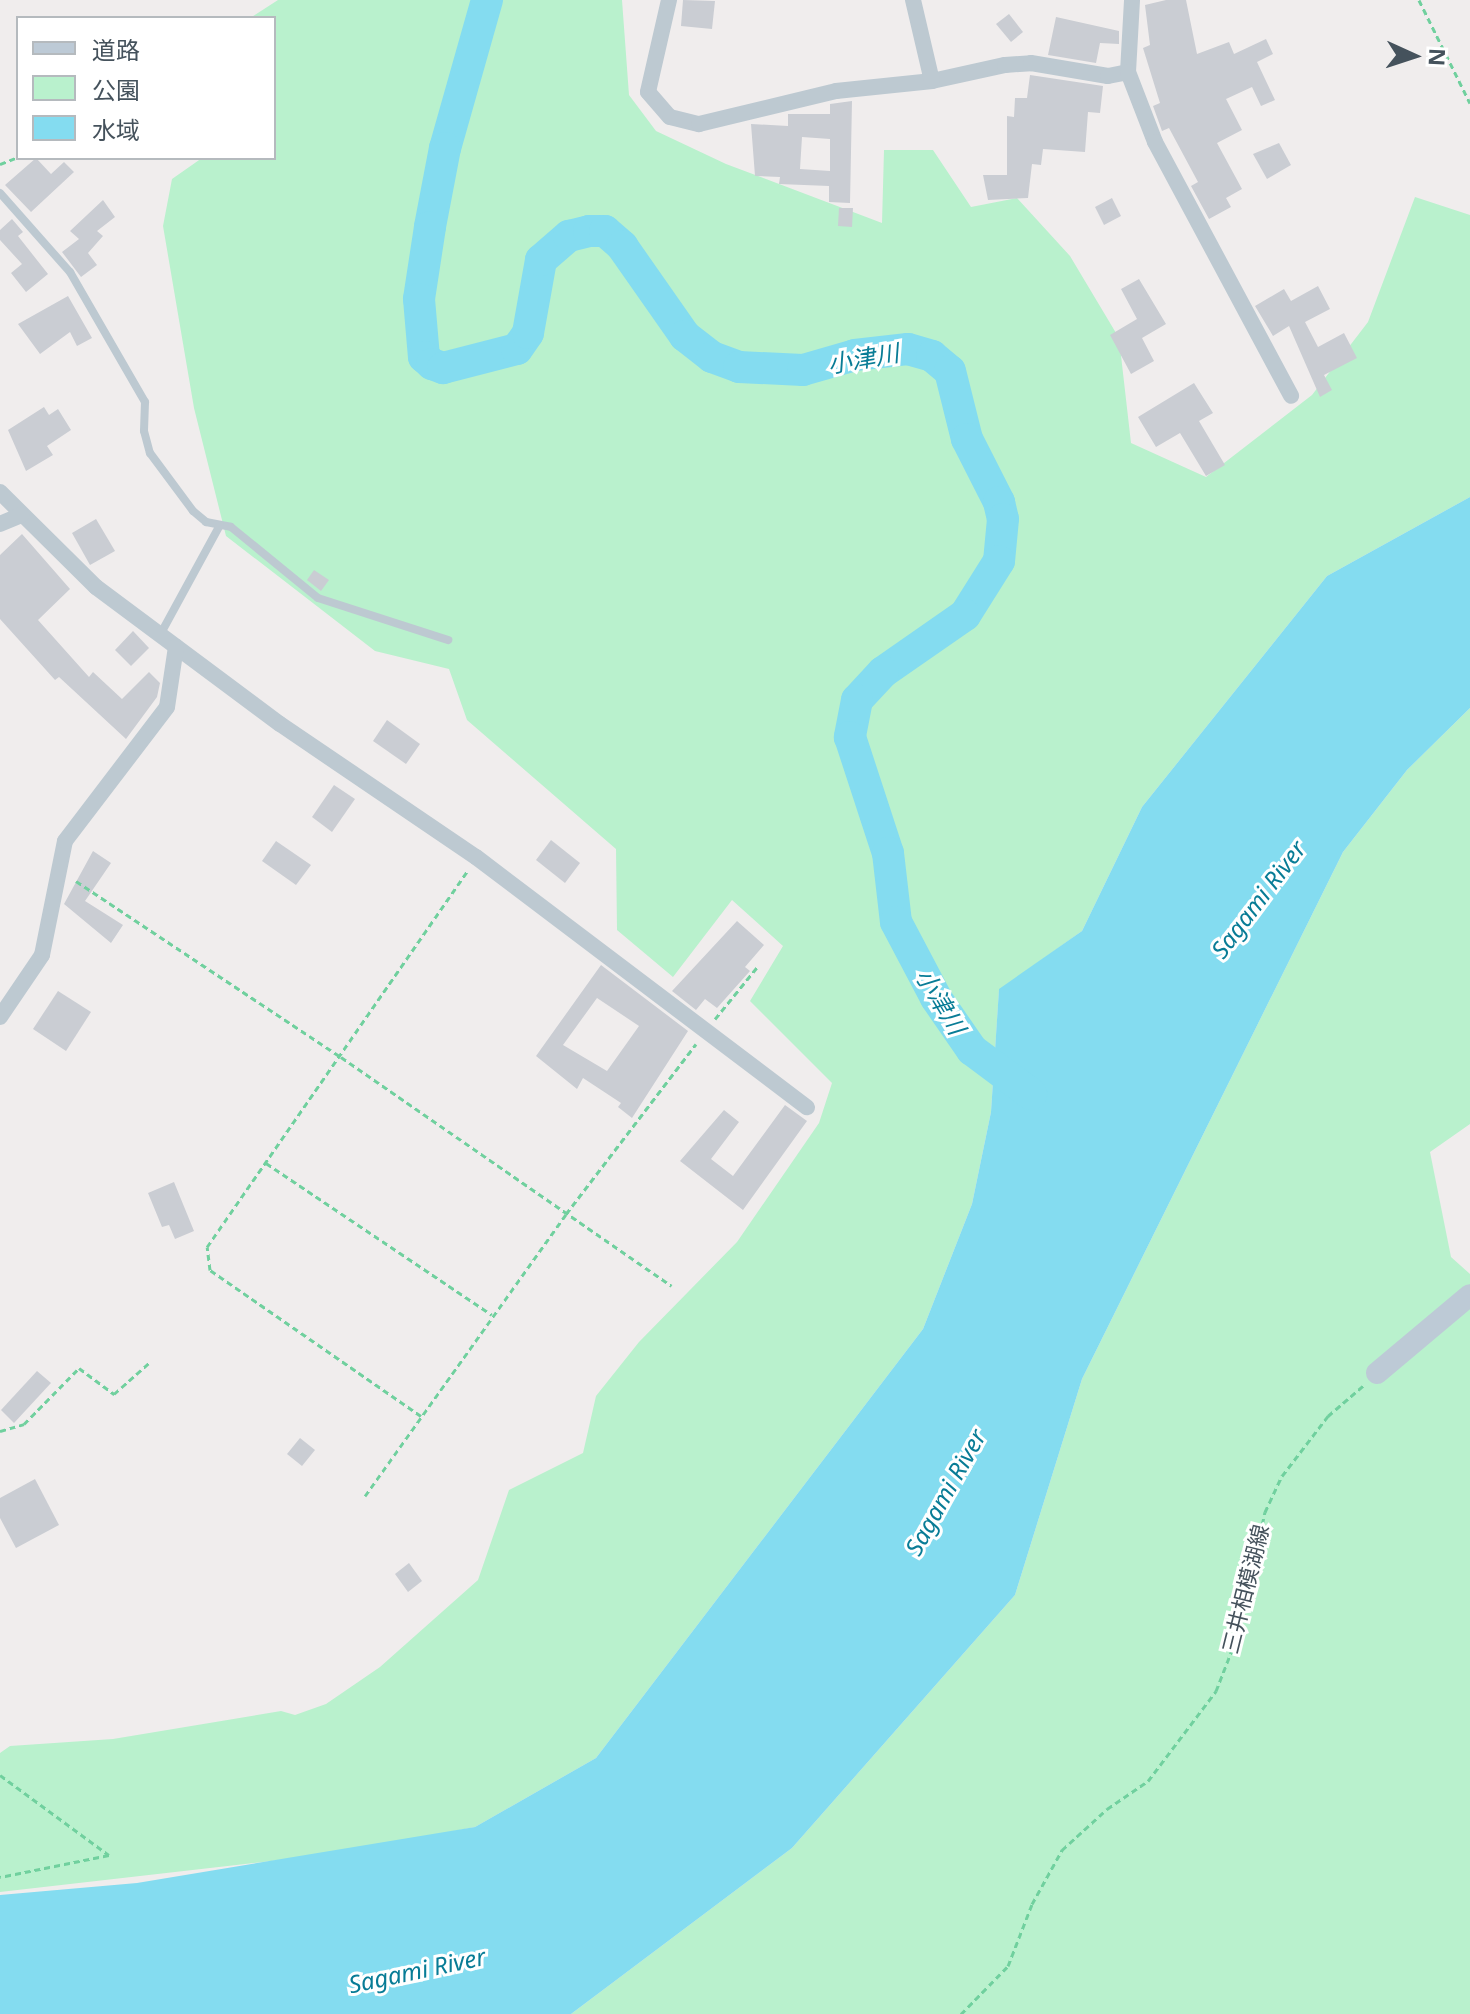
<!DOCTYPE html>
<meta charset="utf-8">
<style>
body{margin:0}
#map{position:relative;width:1470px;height:2014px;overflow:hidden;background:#f0eded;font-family:"Noto Sans","Noto Sans JP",sans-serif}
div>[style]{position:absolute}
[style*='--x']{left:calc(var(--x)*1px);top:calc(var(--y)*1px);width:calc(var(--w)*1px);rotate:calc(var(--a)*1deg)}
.green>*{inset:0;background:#b9f1cd}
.water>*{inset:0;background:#84dcf0}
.river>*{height:32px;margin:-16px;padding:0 16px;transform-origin:16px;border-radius:16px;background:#84dcf0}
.building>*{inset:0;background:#cacdd3}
.path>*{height:3px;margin-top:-1.5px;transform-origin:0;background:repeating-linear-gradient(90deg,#70d09e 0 6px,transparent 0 10px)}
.service>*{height:8px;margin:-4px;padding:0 4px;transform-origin:4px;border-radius:4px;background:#bdc9d1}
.minor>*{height:16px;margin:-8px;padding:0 8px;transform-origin:8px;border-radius:8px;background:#bdc9d1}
.secondary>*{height:22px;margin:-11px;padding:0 11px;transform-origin:11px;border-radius:11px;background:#bdcad6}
span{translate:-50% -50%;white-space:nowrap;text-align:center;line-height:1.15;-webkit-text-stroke:6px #fff;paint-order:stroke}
.street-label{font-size:22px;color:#45525c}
.water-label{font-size:24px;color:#087c96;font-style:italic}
.legend{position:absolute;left:16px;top:16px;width:260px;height:144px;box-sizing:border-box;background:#fff;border:2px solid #b5babe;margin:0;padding:10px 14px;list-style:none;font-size:24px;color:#45525c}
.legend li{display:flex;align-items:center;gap:16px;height:40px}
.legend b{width:40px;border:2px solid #b5babe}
.north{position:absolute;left:1374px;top:16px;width:80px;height:80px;-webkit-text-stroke:6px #fff;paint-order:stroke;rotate:93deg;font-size:22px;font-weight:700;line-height:32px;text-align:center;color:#45525c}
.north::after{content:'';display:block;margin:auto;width:28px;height:36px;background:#45525c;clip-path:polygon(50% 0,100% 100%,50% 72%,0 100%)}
</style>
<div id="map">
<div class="green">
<i style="clip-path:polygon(278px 0,622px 0,629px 95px,656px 131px,726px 164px,882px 223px,884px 150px,933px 150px,971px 207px,1017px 198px,1070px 256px,1119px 338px,1131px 443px,1206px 477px,1312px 395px,1368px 322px,1415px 197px,1470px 215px,1470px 497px,1327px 576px,1142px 807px,1082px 931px,999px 990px,991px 1112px,972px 1204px,923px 1329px,596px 1758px,475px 1827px,341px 1853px,0 1892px,0 1753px,10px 1746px,113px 1739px,281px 1711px,295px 1715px,326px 1704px,380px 1667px,478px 1580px,509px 1490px,583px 1453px,596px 1396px,639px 1342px,737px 1242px,819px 1123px,832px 1083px,750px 1001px,783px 946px,732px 900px,673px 977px,617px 930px,616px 849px,467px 720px,449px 669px,375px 651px,226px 536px,194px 408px,163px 226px,172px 179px,202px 158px,274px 158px,274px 18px,250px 18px)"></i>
<i style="clip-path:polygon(1470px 708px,1470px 1124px,1430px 1152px,1451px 1257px,1470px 1274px,1470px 2014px,571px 2014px,792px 1848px,1015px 1595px,1082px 1379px,1343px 852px,1407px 770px)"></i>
</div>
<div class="water">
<i style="clip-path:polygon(1470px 497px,1470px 708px,1407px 770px,1343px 852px,1082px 1379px,1015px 1595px,792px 1848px,571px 2014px,0 2014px,0 1895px,137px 1883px,475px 1827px,596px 1758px,923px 1329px,972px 1204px,991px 1112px,999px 989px,1082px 931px,1142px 807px,1327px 576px)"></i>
</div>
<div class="river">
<i style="--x:487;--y:0;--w:154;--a:105.8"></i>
<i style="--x:445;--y:148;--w:80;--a:100.8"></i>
<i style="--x:430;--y:227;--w:73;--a:98.7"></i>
<i style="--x:419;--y:299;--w:58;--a:85.1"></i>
<i style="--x:424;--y:357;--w:11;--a:41"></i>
<i style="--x:432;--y:364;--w:12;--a:20"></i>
<i style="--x:443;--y:368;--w:76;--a:-14.4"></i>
<i style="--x:517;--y:349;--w:19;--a:-55"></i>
<i style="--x:528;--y:333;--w:74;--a:-79.9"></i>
<i style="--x:541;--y:260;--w:37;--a:-41"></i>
<i style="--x:569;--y:236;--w:21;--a:-14"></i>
<i style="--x:589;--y:231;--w:16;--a:0"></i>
<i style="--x:605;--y:231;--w:23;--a:41"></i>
<i style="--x:622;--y:246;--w:110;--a:55"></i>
<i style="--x:685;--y:336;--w:34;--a:38"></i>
<i style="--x:712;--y:357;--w:29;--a:20"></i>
<i style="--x:739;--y:367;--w:64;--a:2.7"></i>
<i style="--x:803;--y:370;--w:54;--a:-16.1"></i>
<i style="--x:855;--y:355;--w:53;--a:-6.5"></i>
<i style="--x:908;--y:349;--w:25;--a:16"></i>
<i style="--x:932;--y:356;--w:23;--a:40"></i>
<i style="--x:950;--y:371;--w:70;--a:76"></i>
<i style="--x:967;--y:439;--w:71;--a:63.1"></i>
<i style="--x:999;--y:502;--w:17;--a:77"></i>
<i style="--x:1003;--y:519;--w:42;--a:95.4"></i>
<i style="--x:999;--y:561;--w:64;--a:122.2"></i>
<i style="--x:965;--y:615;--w:100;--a:145.2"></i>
<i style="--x:883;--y:672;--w:38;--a:133"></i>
<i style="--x:857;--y:700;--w:38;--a:101"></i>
<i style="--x:850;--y:737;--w:122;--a:71.9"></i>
<i style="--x:888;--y:853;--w:69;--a:83.4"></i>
<i style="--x:896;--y:922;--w:86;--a:62.2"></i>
<i style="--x:936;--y:998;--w:63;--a:55.3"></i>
<i style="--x:972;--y:1050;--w:74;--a:36.7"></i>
</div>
<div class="building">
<i style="clip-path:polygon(683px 0,715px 1px,712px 29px,681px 26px)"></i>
<i style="clip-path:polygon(1166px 0,1186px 0,1197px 54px,1229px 42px,1234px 54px,1266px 39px,1273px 54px,1257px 62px,1275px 100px,1261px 106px,1252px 87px,1226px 99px,1242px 130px,1217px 143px,1242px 189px,1226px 198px,1231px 207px,1209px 219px,1191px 186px,1198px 182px,1169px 128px,1162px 131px,1153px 106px,1160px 103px,1143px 48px,1150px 45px,1145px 5px)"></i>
<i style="clip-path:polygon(1009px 14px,1023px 32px,1011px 42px,996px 24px)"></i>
<i style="clip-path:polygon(1056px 17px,1119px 31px,1119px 44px,1100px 43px,1096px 63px,1048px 55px)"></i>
<i style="clip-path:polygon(1030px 75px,1103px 86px,1100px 113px,1088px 112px,1085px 152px,1043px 149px,1041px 165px,1032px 164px,1028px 198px,988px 200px,983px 175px,1007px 175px,1007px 116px,1014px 117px,1015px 98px,1027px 98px)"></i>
<i style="clip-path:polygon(evenodd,852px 101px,850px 203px,829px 202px,829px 186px,779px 184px,780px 177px,755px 176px,751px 124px,788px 126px,788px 114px,830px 114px,830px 104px,852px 101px,802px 137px,830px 139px,830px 171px,800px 169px,802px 137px)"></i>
<i style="clip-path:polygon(1279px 143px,1291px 165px,1267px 179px,1253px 154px)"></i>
<i style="clip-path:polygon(36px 158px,51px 174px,64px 162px,74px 172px,31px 212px,5px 185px)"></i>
<i style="clip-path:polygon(1112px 198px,1121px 216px,1104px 225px,1095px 207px)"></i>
<i style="clip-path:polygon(103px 200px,115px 217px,97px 231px,103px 236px,88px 253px,97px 265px,81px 277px,62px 252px,79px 239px,70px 231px)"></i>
<i style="clip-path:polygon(839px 208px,853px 208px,852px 227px,838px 226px)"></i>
<i style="clip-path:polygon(12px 219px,23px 232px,18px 236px,48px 274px,26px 292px,11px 273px,22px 264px,0 240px,0 230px)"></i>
<i style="clip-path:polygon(1139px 279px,1166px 324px,1142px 338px,1154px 361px,1131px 374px,1110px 335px,1137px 319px,1121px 289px)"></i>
<i style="clip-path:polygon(1318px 286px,1330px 309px,1305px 322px,1318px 347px,1344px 333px,1357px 358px,1324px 375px,1332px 390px,1320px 397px,1289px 326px,1273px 336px,1255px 306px,1284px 289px,1291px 301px)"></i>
<i style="clip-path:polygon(68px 296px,92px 338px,77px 346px,70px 332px,40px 354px,18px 324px)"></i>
<i style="clip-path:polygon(1194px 383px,1213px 413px,1199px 421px,1225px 465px,1206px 476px,1180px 433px,1156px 447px,1138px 417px)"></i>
<i style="clip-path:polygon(44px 407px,49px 415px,58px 409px,71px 430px,47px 446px,53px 455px,26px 471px,8px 430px)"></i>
<i style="clip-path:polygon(96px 519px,115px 551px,90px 565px,72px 533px)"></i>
<i style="clip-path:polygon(22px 534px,70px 589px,38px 620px,89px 677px,93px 672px,122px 699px,149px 672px,160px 683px,157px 697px,126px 739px,59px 677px,55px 680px,0 619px,0 555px)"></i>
<i style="clip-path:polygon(314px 570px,329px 580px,321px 591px,307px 580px)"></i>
<i style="clip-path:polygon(133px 631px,149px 648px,131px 666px,115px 650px)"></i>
<i style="clip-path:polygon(387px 720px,420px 744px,406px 764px,373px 741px)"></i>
<i style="clip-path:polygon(334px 785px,355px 799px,332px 832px,312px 817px)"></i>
<i style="clip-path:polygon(551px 840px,580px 863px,565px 883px,536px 860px)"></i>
<i style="clip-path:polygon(276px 841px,311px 865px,296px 885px,262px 861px)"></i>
<i style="clip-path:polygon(93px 851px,111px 863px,85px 901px,123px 925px,111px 943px,64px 904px)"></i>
<i style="clip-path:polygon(737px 921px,764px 945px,745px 967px,750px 971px,717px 1008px,705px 999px,696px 1010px,672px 991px)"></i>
<i style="clip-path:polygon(evenodd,601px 965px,688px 1031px,632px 1118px,618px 1107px,621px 1103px,583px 1078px,577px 1089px,536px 1056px,601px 965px,597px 998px,639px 1026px,607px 1071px,563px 1045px,597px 998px)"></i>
<i style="clip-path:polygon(58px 991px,91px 1012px,66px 1051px,33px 1029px)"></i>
<i style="clip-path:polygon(785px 1105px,807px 1121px,743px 1210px,680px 1161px,724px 1110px,739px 1122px,711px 1159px,733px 1176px)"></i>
<i style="clip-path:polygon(174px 1182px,194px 1231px,175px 1239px,169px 1225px,162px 1227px,148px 1193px)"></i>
<i style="clip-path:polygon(37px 1371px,51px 1383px,14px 1423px,1px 1410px)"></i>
<i style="clip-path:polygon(300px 1438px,315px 1450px,302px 1466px,287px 1454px)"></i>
<i style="clip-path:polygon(35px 1479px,59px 1525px,16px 1548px,0 1518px,0 1498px)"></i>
<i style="clip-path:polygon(409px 1563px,422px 1581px,408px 1592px,395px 1574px)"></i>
</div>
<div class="path">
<i style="--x:1419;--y:0;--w:115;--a:63.7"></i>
<i style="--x:137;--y:18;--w:1;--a:-45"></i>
<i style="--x:0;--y:164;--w:19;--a:-21"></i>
<i style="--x:76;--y:881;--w:318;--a:33.6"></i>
<i style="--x:341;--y:1057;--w:402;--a:34.7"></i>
<i style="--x:715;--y:1019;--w:68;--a:-50.9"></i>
<i style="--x:266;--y:1163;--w:272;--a:33.9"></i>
<i style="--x:421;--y:1416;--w:257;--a:-145.3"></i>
<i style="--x:210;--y:1270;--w:23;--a:-97"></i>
<i style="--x:207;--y:1247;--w:457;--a:-55.3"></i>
<i style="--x:0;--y:1431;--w:25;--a:-16"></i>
<i style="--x:24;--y:1424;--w:78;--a:-45.5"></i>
<i style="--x:79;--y:1368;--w:44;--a:36.6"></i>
<i style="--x:114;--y:1394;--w:48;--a:-41.6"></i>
<i style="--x:365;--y:1496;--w:346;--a:-54.5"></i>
<i style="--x:566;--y:1214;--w:214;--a:-52.6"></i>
<i style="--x:0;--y:1775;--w:135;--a:36.3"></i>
<i style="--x:109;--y:1855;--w:111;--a:168.6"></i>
<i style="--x:961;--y:2014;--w:67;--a:-45.6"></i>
<i style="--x:1008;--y:1966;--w:66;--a:-68.8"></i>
<i style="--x:1032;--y:1904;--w:62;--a:-60.9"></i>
<i style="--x:1062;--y:1850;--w:61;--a:-42.3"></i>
<i style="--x:1107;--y:1809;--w:50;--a:-34.3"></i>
<i style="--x:1148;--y:1781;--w:113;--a:-52.9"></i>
<i style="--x:1216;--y:1691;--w:63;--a:-68.7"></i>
<i style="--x:1239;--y:1632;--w:123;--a:-77.8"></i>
<i style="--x:1265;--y:1512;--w:40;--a:-65"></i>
<i style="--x:1282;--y:1476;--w:76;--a:-52.5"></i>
<i style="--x:1328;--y:1416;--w:48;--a:-40.7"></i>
</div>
<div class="service">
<i style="--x:0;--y:193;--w:106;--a:48.5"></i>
<i style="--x:70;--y:272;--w:150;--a:60"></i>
<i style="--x:145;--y:402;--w:29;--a:92"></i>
<i style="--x:144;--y:431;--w:23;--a:75"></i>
<i style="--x:150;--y:453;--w:72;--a:53.4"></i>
<i style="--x:193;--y:511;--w:17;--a:40"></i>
<i style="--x:206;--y:522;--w:25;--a:11"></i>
<i style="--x:231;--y:527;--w:112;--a:39.2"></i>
<i style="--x:318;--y:598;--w:137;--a:17.9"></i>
<i style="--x:160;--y:635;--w:125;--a:-61.4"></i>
</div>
<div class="minor">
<i style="--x:669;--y:0;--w:94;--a:102.9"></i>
<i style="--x:648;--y:92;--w:33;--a:49"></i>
<i style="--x:670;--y:117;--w:30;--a:14"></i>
<i style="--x:699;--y:124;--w:141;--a:-13.5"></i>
<i style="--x:836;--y:91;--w:97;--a:-5.9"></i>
<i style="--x:932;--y:81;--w:75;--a:-12.4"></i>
<i style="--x:1005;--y:65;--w:26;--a:-4"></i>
<i style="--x:1031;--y:63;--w:78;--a:9.6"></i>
<i style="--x:1108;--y:76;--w:20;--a:-11"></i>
<i style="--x:1128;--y:72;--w:72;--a:-86.8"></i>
<i style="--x:913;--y:0;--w:83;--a:76.8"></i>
<i style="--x:1128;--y:72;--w:75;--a:68.9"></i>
<i style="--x:1155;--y:142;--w:288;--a:61.8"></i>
<i style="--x:0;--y:492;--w:135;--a:44.7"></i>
<i style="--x:96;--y:587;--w:229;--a:36.7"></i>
<i style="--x:280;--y:724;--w:237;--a:34.2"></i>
<i style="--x:476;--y:857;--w:415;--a:37.1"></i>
<i style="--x:0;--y:524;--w:23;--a:-23"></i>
<i style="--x:0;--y:1017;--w:75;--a:-55.9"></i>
<i style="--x:42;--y:955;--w:116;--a:-78.6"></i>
<i style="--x:65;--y:841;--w:168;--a:-52.7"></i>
<i style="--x:167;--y:707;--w:61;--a:-81.5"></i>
</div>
<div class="secondary">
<i style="--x:1377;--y:1373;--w:121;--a:-40"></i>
</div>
<div class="street-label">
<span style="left:1245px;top:1589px;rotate:-76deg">三井相模湖線</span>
</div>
<div class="water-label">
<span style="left:863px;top:358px;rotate:-10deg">小津川</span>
<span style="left:1258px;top:899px;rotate:-53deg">Sagami River</span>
<span style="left:941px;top:1001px;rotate:59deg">小津川</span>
<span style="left:945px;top:1492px;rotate:-61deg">Sagami River</span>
<span style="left:417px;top:1970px;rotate:-12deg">Sagami River</span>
</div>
<ul class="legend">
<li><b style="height:10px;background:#bdcad6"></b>道路</li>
<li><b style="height:22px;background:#b9f1cd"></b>公園</li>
<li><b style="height:22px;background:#84dcf0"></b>水域</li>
</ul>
<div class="north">N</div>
</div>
